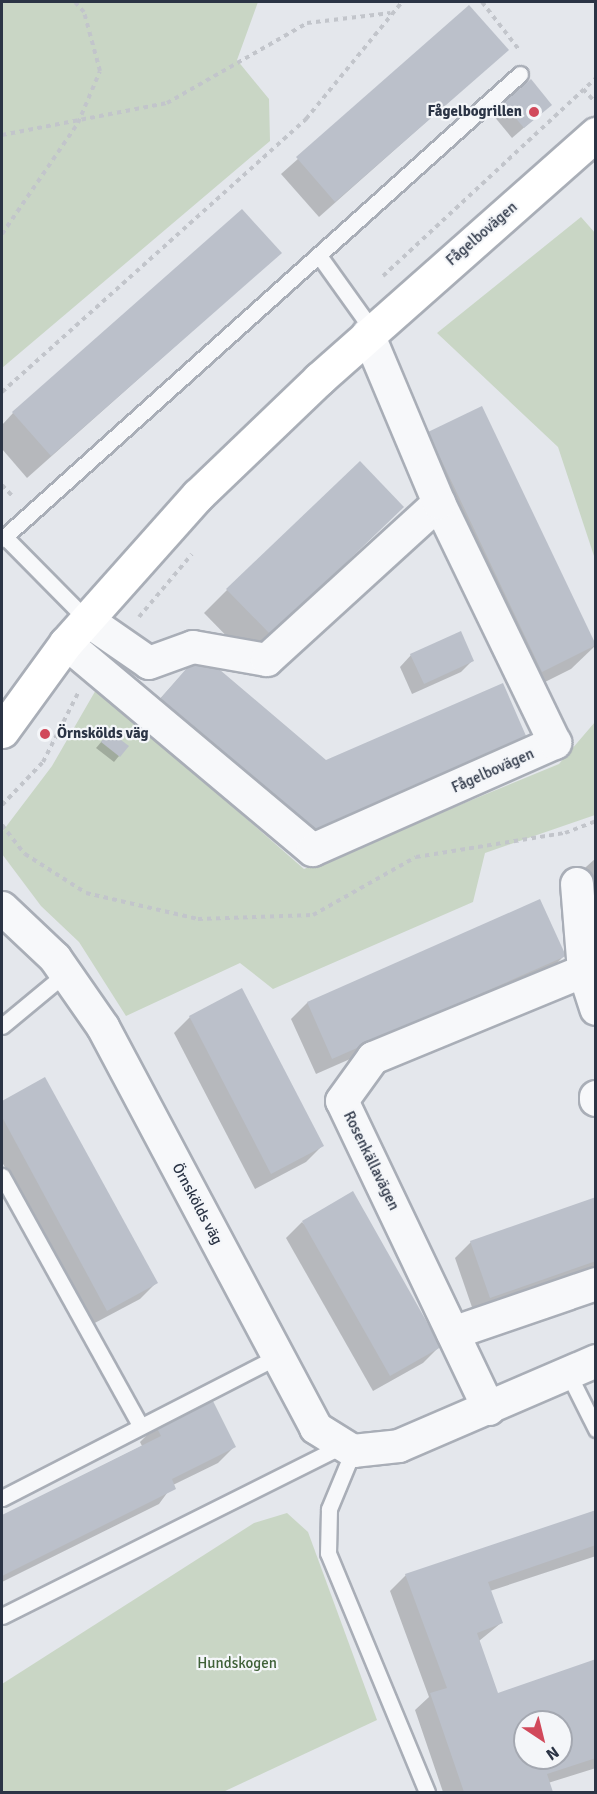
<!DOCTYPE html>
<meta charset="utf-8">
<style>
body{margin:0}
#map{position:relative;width:597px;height:1794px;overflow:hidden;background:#e4e7ec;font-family:Signika,sans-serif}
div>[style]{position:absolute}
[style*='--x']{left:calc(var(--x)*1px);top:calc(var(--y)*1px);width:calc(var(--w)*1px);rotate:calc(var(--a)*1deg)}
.green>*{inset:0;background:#c9d6c5}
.shadow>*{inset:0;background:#0003}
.building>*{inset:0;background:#bbc0ca}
.path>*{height:4px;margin-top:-2px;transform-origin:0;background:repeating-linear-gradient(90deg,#c2c5cb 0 4.5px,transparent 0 9px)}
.roads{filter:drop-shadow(2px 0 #a9aeb7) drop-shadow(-2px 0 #a9aeb7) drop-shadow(0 2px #a9aeb7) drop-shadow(0 -2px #a9aeb7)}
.lane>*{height:15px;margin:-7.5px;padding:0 7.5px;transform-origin:7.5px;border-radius:7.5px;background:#f7f8fa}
.street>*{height:32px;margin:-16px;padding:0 16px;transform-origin:16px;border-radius:16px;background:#f7f8fa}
.secondary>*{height:33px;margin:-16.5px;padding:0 16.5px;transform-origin:16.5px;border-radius:16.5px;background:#fff}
.dots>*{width:16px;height:16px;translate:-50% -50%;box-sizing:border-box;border:3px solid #f4f6f9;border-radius:50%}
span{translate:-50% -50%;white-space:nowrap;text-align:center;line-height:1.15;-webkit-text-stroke:4.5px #f4f6f9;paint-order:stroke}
.poi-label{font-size:15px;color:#2b3445;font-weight:700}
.right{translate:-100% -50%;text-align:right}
.left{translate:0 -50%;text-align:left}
.street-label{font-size:15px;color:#2b3445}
.park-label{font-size:15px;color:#3f6138}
.frame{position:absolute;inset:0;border:3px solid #2b3445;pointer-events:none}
.north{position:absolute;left:513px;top:1710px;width:60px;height:60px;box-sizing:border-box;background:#f4f6f9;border:2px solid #a4a8b1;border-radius:50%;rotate:145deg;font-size:16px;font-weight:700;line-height:24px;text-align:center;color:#2b3445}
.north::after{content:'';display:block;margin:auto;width:21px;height:27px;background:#d1495b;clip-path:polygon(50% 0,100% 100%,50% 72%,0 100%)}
</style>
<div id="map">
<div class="green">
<i style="clip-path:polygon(2px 2px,258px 2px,237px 60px,269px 99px,270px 141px,2px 368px)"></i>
<i style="clip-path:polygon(581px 217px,596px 234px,595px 559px,558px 447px,437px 333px)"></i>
<i style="clip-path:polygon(97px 688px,304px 869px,559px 764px,595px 722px,595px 815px,485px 853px,473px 902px,273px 989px,240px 963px,126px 1016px,79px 942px,41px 906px,2px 854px,2px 832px,52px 766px)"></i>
<i style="clip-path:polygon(287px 1513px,308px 1532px,377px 1720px,223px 1792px,2px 1792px,2px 1684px,254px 1523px)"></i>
</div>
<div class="shadow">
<i style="clip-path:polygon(469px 7px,507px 50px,319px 217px,281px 174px)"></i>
<i style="clip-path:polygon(504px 104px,550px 105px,512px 138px,493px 115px)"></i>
<i style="clip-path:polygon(280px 253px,27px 478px,2px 449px,2px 425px,13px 413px)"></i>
<i style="clip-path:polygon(481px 408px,595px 646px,571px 669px,519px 695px,405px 456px,429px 433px)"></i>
<i style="clip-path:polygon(379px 530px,247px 657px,204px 613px,227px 590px)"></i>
<i style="clip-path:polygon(200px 655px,326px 762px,505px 768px,296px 859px,137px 724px)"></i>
<i style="clip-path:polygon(411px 655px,472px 661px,461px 672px,412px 694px,400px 667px)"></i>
<i style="clip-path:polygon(109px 733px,119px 756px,114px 762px,96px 748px)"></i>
<i style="clip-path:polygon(596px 858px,596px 945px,577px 875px)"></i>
<i style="clip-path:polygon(564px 956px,548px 972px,316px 1074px,291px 1019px,307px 1003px)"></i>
<i style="clip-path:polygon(241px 990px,322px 1146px,306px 1162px,255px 1189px,174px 1033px,190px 1017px)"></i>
<i style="clip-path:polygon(45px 1079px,156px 1283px,140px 1299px,91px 1325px,2px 1162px,2px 1103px)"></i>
<i style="clip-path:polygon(596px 1198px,596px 1270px,474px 1313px,455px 1258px,471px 1242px)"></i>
<i style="clip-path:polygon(302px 1222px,439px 1347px,423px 1363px,373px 1391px,286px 1238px)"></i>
<i style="clip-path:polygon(156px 1426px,234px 1447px,218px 1463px,173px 1485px,159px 1504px,2px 1582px,2px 1516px,142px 1446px,140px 1442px)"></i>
<i style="clip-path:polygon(evenodd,596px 1511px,596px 1556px,490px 1591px,501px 1623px,479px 1641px,497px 1695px,596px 1660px,596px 1768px,548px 1783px,551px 1792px,443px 1792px,415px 1710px,429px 1697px,390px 1591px,406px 1575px,596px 1511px,525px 1722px,561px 1722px,561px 1758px,525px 1758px,525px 1722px)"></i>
</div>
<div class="building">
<i style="clip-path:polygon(469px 5px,509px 50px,335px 202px,296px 157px)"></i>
<i style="clip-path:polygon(531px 79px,552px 105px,524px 128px,503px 103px)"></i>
<i style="clip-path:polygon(242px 209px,282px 253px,51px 456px,12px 412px)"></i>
<i style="clip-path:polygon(482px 406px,596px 645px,542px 672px,428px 432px)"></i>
<i style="clip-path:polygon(360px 461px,404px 507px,271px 635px,226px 589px)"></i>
<i style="clip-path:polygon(461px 631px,474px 661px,424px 684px,410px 654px)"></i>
<i style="clip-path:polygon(200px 653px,326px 760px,503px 683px,530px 745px,320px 837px,159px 700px)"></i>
<i style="clip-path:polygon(109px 731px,129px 746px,120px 757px,101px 742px)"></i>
<i style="clip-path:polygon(540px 899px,566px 956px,332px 1059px,307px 1002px)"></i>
<i style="clip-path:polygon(242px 988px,324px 1146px,271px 1174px,189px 1016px)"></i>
<i style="clip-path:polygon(45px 1077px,158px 1283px,107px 1311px,2px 1117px,2px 1101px)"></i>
<i style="clip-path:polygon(353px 1191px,441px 1347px,390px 1376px,302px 1221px)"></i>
<i style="clip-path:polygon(596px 1197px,596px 1261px,490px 1298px,470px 1241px)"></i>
<i style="clip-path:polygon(211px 1397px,236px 1447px,172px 1479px,176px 1489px,2px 1576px,2px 1515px,161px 1436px,155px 1424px)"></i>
<i style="clip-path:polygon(evenodd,596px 1510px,596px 1545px,488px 1582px,503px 1623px,477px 1633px,498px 1693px,596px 1659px,596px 1758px,547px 1774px,553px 1792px,464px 1792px,430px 1693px,447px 1688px,405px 1574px,596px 1510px,525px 1722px,561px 1722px,561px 1758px,525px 1758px,525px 1722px)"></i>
</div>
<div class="path">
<i style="--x:482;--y:2;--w:62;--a:52.2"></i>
<i style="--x:583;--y:89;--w:18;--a:47"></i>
<i style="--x:2;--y:135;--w:168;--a:-11"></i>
<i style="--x:167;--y:103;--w:161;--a:-29.7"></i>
<i style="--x:307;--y:23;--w:84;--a:-6.9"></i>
<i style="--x:2;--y:234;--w:135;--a:-55.6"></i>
<i style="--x:78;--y:123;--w:56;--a:-67.1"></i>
<i style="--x:100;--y:71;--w:61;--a:-105.2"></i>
<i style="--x:84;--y:12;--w:13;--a:-132"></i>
<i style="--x:383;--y:276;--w:291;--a:-42.9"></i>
<i style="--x:2;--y:392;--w:409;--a:-41.9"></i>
<i style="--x:306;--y:119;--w:151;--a:-50.6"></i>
<i style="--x:2;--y:485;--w:16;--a:47"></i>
<i style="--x:139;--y:617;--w:82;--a:-49.9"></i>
<i style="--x:2;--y:805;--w:59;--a:-46.4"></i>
<i style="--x:43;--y:762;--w:77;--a:-63.1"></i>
<i style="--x:2;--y:825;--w:37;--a:52"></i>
<i style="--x:25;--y:854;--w:72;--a:32.6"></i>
<i style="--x:86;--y:893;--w:115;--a:13.1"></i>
<i style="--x:198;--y:919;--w:115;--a:-2"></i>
<i style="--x:313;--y:915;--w:118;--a:-29.4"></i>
<i style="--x:416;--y:857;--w:151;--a:-9.2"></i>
<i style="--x:565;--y:833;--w:33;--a:-21"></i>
</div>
<div class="roads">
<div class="lane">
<i style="--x:320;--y:257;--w:91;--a:54.4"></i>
<i style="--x:5;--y:537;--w:117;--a:45.3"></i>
<i style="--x:2;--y:539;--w:696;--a:-41.91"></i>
<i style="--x:2;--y:1026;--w:83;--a:-39.6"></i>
<i style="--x:2;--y:1176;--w:285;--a:61"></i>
<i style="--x:568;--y:1373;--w:63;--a:63.4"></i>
<i style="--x:353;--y:1451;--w:63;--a:112.5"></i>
<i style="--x:329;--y:1509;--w:44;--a:91.3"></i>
<i style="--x:328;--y:1553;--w:259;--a:67.5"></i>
<i style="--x:2;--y:1498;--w:310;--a:-27.2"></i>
<i style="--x:2;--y:1616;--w:382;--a:-26.6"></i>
</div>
<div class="street">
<i style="--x:87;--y:620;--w:75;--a:34.7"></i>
<i style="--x:149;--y:663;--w:47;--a:-20"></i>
<i style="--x:193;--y:647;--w:75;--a:10"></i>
<i style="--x:267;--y:660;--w:233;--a:-42.4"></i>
<i style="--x:66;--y:643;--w:322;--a:40"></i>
<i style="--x:313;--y:850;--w:265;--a:-23.9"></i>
<i style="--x:555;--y:743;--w:267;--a:-115.8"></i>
<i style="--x:439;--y:503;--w:183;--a:-112.8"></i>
<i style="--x:577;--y:884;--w:87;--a:85.4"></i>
<i style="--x:584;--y:971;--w:40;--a:72"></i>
<i style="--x:2;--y:908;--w:73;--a:43.3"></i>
<i style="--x:55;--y:958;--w:84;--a:55.2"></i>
<i style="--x:103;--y:1027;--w:454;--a:62"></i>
<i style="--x:316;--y:1428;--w:44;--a:31.9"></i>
<i style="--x:353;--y:1451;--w:46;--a:-6.2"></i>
<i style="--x:399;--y:1446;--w:215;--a:-23.3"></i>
<i style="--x:596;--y:1097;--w:3;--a:90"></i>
<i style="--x:453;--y:1333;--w:151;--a:-18.9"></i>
<i style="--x:489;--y:1409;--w:341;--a:-115.5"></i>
<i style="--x:342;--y:1101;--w:53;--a:-54.2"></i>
<i style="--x:373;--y:1058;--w:228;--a:-22.4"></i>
</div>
<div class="secondary">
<i style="--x:2;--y:731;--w:109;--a:-54"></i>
<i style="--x:66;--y:643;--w:198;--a:-48.3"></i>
<i style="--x:198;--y:495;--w:168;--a:-43.8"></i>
<i style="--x:319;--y:379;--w:370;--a:-41.5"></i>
</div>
</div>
<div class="dots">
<i style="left:534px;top:112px;background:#d1495b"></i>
<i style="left:45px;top:734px;background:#d1495b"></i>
</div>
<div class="poi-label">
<span class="right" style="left:522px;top:112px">Fågelbogrillen</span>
<span class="left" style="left:57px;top:734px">Örnskölds väg</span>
</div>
<div class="street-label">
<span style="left:482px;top:234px;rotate:-41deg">Fågelbovägen</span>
<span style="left:493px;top:771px;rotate:-24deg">Fågelbovägen</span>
<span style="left:371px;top:1161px;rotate:64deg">Rosenkällavägen</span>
<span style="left:197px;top:1204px;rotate:62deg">Örnskölds väg</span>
</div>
<div class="park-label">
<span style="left:237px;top:1664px">Hundskogen</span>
</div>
<div class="frame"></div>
<div class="north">N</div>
</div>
